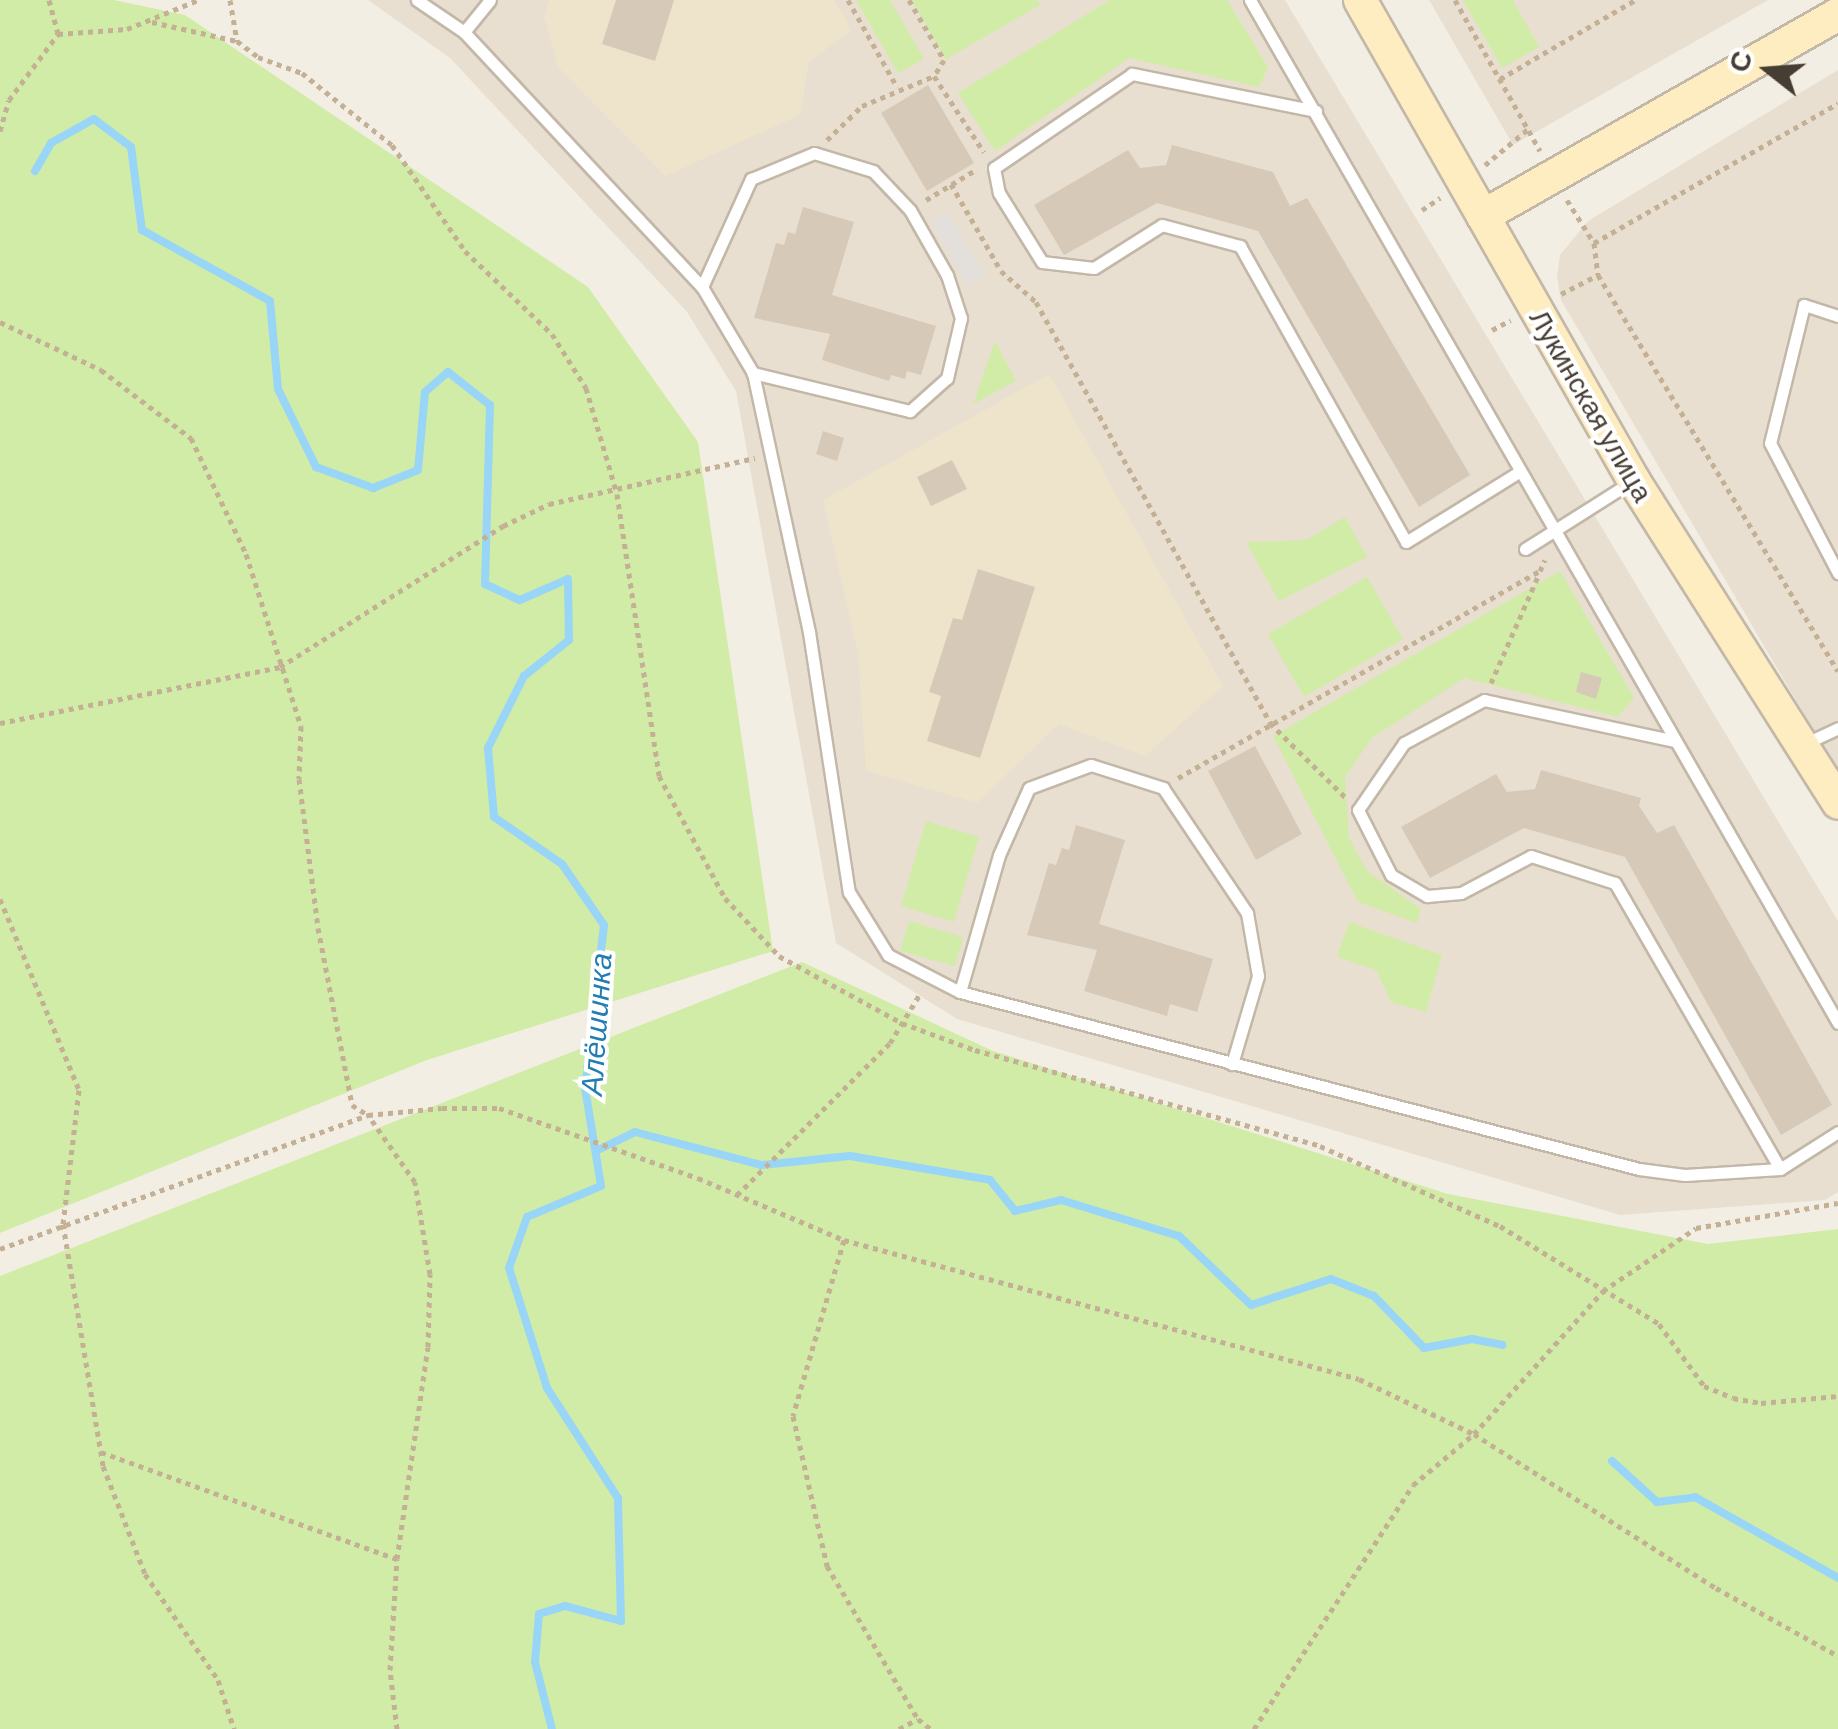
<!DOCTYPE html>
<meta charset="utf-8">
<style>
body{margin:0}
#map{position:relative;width:1838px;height:1729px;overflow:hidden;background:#f3eee3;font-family:Barlow,sans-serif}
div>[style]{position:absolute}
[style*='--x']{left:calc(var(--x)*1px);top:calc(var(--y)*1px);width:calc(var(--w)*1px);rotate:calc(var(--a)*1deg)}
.residential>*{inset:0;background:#e8dfd1}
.education>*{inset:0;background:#eee3cb}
.green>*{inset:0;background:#d1eca7}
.parking>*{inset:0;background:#e3e0dc}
.stream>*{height:8px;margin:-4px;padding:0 4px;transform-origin:4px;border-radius:4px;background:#99d5f7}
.building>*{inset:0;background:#d6c9b8}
.path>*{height:5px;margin-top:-2.5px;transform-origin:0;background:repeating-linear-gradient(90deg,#c3b095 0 5px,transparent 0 10px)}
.roads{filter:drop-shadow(2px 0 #c3b8a8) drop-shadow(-2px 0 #c3b8a8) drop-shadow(0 2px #c3b8a8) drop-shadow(0 -2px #c3b8a8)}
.lane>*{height:11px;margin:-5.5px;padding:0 5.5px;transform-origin:5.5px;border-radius:5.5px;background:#fff}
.secondary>*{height:32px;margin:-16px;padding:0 16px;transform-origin:16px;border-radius:16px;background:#ffedc2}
span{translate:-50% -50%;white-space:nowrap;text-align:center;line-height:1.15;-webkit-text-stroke:8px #fff;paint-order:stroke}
.street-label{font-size:28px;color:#463d33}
.water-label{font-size:30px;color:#217db3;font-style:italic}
.north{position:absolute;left:1718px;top:20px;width:100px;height:100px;-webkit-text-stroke:8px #fff;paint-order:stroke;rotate:287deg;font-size:28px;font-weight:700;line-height:40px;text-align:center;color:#463d33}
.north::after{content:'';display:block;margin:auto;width:35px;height:45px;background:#463d33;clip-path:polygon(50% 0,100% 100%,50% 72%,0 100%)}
</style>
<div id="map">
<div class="residential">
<i style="clip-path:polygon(368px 0,1285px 0,1838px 921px,1838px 1192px,1825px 1200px,1620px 1215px,957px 1019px,836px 943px,736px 391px,687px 312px,450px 58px)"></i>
<i style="clip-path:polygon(1429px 0,1768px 0,1513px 145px)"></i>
<i style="clip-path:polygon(1838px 70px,1838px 772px,1561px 300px,1557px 277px,1560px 255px,1588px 221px)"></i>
</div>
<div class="education">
<i style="clip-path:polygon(549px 0,834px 0,851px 30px,809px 62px,800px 115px,665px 176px,558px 67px,544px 17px)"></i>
<i style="clip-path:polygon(1049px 374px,1223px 686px,1145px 756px,1059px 724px,977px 803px,866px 771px,858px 653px,823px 500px)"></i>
</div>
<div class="green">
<i style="clip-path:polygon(0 0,114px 0,185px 15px,588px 287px,698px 442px,773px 951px,427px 1060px,0 1233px)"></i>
<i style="clip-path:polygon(856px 0,890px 0,924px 59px,898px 73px)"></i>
<i style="clip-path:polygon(912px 0,1038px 0,1040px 5px,946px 59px)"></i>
<i style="clip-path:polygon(1110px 0,1227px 0,1268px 67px,1259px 87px,1129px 58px,995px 151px,958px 93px)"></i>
<i style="clip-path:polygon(1463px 0,1513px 0,1539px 47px,1502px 68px)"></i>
<i style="clip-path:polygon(995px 341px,1016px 381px,973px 404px)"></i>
<i style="clip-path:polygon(1345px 517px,1367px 557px,1279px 601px,1246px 542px,1306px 540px)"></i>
<i style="clip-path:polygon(1560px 571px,1634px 698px,1618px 717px,1464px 678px,1372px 738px,1345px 777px,1349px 838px,1367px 871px,1421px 909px,1417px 923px,1358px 902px,1273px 736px)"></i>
<i style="clip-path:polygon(1367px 577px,1403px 639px,1304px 697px,1268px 634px)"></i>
<i style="clip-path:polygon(926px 821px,979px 837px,954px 922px,901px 906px)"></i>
<i style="clip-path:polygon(909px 921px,963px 937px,955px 966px,900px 951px)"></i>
<i style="clip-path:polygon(1349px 922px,1442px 955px,1426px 1012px,1391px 1002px,1376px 970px,1337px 957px)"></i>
<i style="clip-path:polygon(802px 962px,993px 1051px,1448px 1194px,1708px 1244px,1838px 1229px,1838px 1729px,0 1729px,0 1276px)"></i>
</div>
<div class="parking">
<i style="clip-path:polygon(948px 212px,985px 275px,967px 286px,931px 222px)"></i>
</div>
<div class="stream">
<i style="--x:35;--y:171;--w:32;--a:-60"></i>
<i style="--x:51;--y:143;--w:49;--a:-29.2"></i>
<i style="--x:94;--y:119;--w:46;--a:37.1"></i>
<i style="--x:131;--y:147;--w:84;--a:82.5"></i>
<i style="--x:142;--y:230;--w:146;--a:29"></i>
<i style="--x:270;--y:301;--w:88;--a:84.8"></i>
<i style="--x:278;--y:389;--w:87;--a:64"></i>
<i style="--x:316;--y:467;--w:61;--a:20.2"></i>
<i style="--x:373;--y:488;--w:48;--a:-21.8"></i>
<i style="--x:418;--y:470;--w:78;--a:-84.9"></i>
<i style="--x:425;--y:392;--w:30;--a:-41"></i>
<i style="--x:448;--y:372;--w:53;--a:38.2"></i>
<i style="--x:490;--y:405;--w:179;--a:91.6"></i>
<i style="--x:485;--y:584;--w:38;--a:25"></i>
<i style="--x:520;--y:600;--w:52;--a:-23.6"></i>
<i style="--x:568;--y:579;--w:61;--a:89.1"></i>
<i style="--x:569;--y:640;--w:58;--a:141.3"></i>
<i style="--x:524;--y:676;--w:80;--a:116.6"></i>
<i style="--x:488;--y:748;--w:69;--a:85"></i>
<i style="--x:494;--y:817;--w:83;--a:34.7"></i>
<i style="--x:562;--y:864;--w:74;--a:55.5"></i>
<i style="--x:604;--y:925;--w:164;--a:96.6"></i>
<i style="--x:585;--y:1088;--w:99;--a:80.7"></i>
<i style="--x:601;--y:1186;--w:80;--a:157.3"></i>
<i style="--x:527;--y:1217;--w:54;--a:109.4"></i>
<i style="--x:509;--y:1268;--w:126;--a:72.4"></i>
<i style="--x:547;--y:1388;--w:131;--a:57.2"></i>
<i style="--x:618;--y:1498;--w:123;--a:88.6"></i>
<i style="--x:621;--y:1621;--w:58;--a:-165"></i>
<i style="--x:565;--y:1606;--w:27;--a:163"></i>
<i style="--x:539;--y:1614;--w:48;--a:94.8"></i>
<i style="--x:535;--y:1662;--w:69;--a:75.8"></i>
<i style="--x:598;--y:1150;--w:41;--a:-25.9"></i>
<i style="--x:635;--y:1132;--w:130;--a:14.7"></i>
<i style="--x:761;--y:1165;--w:89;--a:-5.8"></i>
<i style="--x:850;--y:1156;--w:142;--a:9.7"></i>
<i style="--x:990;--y:1180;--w:40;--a:51"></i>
<i style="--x:1015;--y:1211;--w:47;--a:-13.4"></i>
<i style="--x:1061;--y:1200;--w:123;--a:17"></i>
<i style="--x:1179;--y:1236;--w:100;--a:43.8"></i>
<i style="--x:1251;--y:1305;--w:84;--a:-18"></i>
<i style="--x:1331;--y:1279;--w:46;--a:21.6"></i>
<i style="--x:1374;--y:1296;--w:72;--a:46.1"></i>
<i style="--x:1424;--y:1348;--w:49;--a:-10.6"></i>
<i style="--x:1472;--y:1339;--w:31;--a:11"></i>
<i style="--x:1612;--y:1461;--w:61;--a:42.3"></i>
<i style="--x:1657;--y:1502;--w:38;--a:-7"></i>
<i style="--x:1695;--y:1497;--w:164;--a:29.5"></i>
</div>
<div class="building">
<i style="clip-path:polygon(616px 0,674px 0,655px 61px,602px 44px)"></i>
<i style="clip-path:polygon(928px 85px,974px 163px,927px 191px,881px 113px)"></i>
<i style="clip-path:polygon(1172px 145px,1273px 172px,1290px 206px,1307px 198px,1470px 475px,1419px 507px,1258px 231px,1157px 203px,1064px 255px,1034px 205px,1128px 150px,1140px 168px,1166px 165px)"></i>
<i style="clip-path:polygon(803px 207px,854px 222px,832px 295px,936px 326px,921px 375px,907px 371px,905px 379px,891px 375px,889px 381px,822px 360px,830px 334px,754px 318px,776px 243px,784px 245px,788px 232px,795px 234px)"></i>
<i style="clip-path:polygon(823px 431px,844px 438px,837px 461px,816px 454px)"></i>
<i style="clip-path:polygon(952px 460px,967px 489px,931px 506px,917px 477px)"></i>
<i style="clip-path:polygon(978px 569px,1035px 587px,980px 758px,927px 741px,941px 696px,929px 692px,953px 618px,962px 620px)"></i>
<i style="clip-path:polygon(1581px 672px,1602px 678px,1596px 699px,1576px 692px)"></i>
<i style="clip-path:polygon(1255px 746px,1302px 834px,1256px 860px,1208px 771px)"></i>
<i style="clip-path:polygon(1541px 770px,1641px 798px,1639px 806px,1657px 833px,1674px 825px,1832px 1105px,1781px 1135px,1625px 857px,1524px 828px,1430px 878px,1401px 827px,1496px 774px,1507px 792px,1535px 789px)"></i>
<i style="clip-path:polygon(1076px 825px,1125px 840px,1099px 924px,1213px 959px,1197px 1012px,1170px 1004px,1167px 1016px,1084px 991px,1097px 950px,1027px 935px,1049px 863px,1056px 865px,1062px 848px,1069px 850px)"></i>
</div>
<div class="path">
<i style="--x:49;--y:0;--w:35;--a:75"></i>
<i style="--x:230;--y:0;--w:42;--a:80.3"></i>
<i style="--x:237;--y:41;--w:26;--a:37"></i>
<i style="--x:258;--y:57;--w:47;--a:20"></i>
<i style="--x:302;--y:73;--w:115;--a:38.7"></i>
<i style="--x:392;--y:145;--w:129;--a:55.4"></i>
<i style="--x:465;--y:251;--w:120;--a:43.7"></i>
<i style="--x:552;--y:334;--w:64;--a:57.8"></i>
<i style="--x:586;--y:388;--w:110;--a:73.7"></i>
<i style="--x:617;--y:494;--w:285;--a:81.5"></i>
<i style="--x:659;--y:776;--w:139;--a:61.6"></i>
<i style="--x:725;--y:898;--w:79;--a:47"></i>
<i style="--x:779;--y:956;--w:140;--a:28.6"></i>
<i style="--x:902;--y:1023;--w:78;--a:20.3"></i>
<i style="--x:975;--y:1050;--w:358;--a:15.5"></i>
<i style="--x:1320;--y:1146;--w:197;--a:24"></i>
<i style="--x:1500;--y:1226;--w:187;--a:31.6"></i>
<i style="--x:1659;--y:1324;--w:77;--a:54"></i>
<i style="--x:1704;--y:1386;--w:31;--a:22"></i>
<i style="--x:1733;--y:1398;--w:28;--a:10"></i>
<i style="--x:1761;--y:1403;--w:77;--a:-5.2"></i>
<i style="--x:848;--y:0;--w:100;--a:60.6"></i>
<i style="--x:909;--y:0;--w:69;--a:59.7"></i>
<i style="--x:944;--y:60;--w:19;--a:122"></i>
<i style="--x:1455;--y:0;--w:173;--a:60.6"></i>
<i style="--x:152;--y:22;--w:87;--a:12.6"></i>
<i style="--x:1500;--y:79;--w:156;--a:-30.3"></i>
<i style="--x:0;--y:131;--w:32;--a:-74"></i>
<i style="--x:9;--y:100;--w:82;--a:-53.4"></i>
<i style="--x:58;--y:34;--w:69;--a:-4.1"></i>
<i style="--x:127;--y:29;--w:77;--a:-22.2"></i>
<i style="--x:827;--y:140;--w:49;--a:-44.2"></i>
<i style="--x:862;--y:106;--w:78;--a:-22.6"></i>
<i style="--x:934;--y:76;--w:91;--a:56.7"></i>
<i style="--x:1485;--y:165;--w:56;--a:-39.9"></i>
<i style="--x:951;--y:184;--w:100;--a:60.1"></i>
<i style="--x:1001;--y:271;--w:47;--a:41.5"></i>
<i style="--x:1036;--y:302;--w:482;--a:60.9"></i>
<i style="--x:1270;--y:723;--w:108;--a:44.6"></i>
<i style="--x:926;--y:200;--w:60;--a:-31.3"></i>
<i style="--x:1567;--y:200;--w:51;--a:57.9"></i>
<i style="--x:1594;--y:243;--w:32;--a:83"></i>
<i style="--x:1598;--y:275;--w:463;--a:58.8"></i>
<i style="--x:1422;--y:210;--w:22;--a:-34"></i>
<i style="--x:1594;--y:243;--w:281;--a:-29.8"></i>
<i style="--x:1561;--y:294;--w:42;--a:-27.2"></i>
<i style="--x:0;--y:322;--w:112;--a:25.4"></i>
<i style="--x:101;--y:370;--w:113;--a:37.1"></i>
<i style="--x:191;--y:438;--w:128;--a:64.6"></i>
<i style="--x:246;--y:554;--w:181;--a:72.3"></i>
<i style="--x:301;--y:726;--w:53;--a:92.2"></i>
<i style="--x:299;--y:779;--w:150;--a:82.7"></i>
<i style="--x:318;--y:928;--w:180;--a:79.1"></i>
<i style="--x:352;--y:1105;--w:19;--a:32"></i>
<i style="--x:1492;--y:330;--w:21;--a:-28"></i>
<i style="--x:1491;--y:683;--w:119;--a:-66.2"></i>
<i style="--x:0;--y:723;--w:286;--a:-11.3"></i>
<i style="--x:280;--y:667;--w:264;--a:-32.3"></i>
<i style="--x:503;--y:526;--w:51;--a:-25.6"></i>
<i style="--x:549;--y:504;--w:211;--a:-12.6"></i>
<i style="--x:1178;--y:778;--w:417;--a:-29.8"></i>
<i style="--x:1540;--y:571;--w:12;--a:-66"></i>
<i style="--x:0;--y:899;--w:207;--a:67.5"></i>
<i style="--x:79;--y:1090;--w:135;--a:96.8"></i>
<i style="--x:63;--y:1224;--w:245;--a:80.6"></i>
<i style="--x:103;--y:1466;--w:116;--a:68.7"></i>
<i style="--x:145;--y:1574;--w:129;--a:55.4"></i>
<i style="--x:218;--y:1680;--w:52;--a:71.9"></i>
<i style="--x:737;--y:1195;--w:216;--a:-44.8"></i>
<i style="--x:890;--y:1043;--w:57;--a:-58.5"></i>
<i style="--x:844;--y:1240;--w:183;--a:106.2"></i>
<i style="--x:793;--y:1416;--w:154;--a:77.2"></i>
<i style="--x:827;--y:1566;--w:178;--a:59.3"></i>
<i style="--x:918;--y:1719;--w:16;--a:38"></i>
<i style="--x:0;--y:1249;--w:392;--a:-20"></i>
<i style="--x:101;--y:1452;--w:315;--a:19.9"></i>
<i style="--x:397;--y:1729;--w:59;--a:-96.8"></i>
<i style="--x:390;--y:1670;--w:111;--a:-86.4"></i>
<i style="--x:397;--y:1559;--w:214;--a:-81.7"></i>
<i style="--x:428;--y:1347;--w:73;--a:-88.4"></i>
<i style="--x:430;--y:1274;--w:93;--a:-99.3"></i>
<i style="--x:415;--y:1182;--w:82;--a:-125"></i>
<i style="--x:368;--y:1115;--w:74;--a:-5.4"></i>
<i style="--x:442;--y:1108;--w:57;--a:0"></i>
<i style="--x:499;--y:1108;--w:211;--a:19.4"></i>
<i style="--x:698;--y:1178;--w:159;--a:23"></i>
<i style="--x:844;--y:1240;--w:533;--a:15.1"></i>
<i style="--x:1359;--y:1379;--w:127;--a:25.6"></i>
<i style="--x:1474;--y:1434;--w:287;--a:32.5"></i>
<i style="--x:1716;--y:1588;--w:140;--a:29.1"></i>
<i style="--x:899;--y:1729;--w:21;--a:-28"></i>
<i style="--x:1254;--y:1729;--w:291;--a:-56.9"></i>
<i style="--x:1413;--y:1485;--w:80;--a:-39.9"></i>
<i style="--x:1474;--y:1434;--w:193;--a:-47.9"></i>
<i style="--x:1603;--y:1291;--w:112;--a:-34.1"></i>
<i style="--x:1696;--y:1228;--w:144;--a:-10"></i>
</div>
<div class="roads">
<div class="lane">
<i style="--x:417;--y:0;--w:57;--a:34.2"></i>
<i style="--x:464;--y:32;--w:349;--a:47"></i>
<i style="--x:702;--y:287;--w:100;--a:59.3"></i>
<i style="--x:753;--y:373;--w:265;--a:77.8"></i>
<i style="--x:809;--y:632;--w:263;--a:81.3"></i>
<i style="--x:849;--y:892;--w:74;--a:58.2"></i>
<i style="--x:888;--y:955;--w:81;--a:27.2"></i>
<i style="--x:960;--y:992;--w:702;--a:14.61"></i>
<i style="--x:1639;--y:1169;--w:46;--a:7.4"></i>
<i style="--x:1685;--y:1175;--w:95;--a:-3.6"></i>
<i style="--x:1780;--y:1169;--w:69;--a:-32.5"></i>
<i style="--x:1250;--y:0;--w:1180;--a:60.11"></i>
<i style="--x:464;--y:32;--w:41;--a:-50.9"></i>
<i style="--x:1316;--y:111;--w:188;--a:-168.6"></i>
<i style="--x:1132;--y:74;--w:167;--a:145.7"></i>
<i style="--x:994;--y:168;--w:25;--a:79"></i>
<i style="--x:999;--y:193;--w:81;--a:58.1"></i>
<i style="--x:1042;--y:262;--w:52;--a:6.6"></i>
<i style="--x:1094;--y:268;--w:80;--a:-32.3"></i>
<i style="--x:1162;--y:225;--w:81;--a:15.1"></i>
<i style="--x:1240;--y:246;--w:339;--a:60.7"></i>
<i style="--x:1406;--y:542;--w:133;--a:-31.8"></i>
<i style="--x:702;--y:287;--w:119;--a:-65.6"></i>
<i style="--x:751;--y:179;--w:68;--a:-22.4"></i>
<i style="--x:814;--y:153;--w:62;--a:17"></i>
<i style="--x:873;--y:171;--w:54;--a:46.5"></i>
<i style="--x:910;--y:210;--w:75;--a:60.4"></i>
<i style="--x:947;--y:275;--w:45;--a:72"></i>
<i style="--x:961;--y:318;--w:62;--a:103.1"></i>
<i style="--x:947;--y:378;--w:50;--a:138.3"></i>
<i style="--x:910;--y:411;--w:162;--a:-166.4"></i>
<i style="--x:1838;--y:316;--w:36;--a:-162"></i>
<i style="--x:1804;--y:305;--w:142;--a:103.8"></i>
<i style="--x:1770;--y:443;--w:147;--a:62.4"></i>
<i style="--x:1525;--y:549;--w:125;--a:-32.3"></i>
<i style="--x:1675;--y:741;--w:195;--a:-167.9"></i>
<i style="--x:1484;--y:700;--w:91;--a:151.7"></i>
<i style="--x:1404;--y:743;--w:81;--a:124.5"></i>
<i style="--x:1358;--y:810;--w:73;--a:63.1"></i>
<i style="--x:1391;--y:875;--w:42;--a:30.3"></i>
<i style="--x:1427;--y:896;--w:34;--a:-5"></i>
<i style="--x:1461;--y:893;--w:79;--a:-27.9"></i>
<i style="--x:1531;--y:856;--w:88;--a:17.8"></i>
<i style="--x:1615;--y:883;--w:330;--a:60"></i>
<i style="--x:1804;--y:744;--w:38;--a:-25"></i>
<i style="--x:960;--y:992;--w:142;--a:-74.1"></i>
<i style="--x:999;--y:855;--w:73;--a:-65.9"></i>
<i style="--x:1029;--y:788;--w:66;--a:-20.4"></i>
<i style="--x:1091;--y:765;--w:76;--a:17.7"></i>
<i style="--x:1163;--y:788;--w:151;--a:56.1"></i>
<i style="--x:1247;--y:913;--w:64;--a:80.1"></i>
<i style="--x:1258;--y:976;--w:92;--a:106.5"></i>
</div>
<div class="secondary">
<i style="--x:1360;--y:0;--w:554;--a:60.33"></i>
<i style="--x:1634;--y:481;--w:381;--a:57.6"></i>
<i style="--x:1483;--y:216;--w:408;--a:-29.6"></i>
</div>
</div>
<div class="street-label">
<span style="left:1592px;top:405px;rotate:60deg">Лукинская улица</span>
</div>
<div class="water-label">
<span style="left:595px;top:1024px;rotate:-86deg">Алёшинка</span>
</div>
<div class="north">С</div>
</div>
